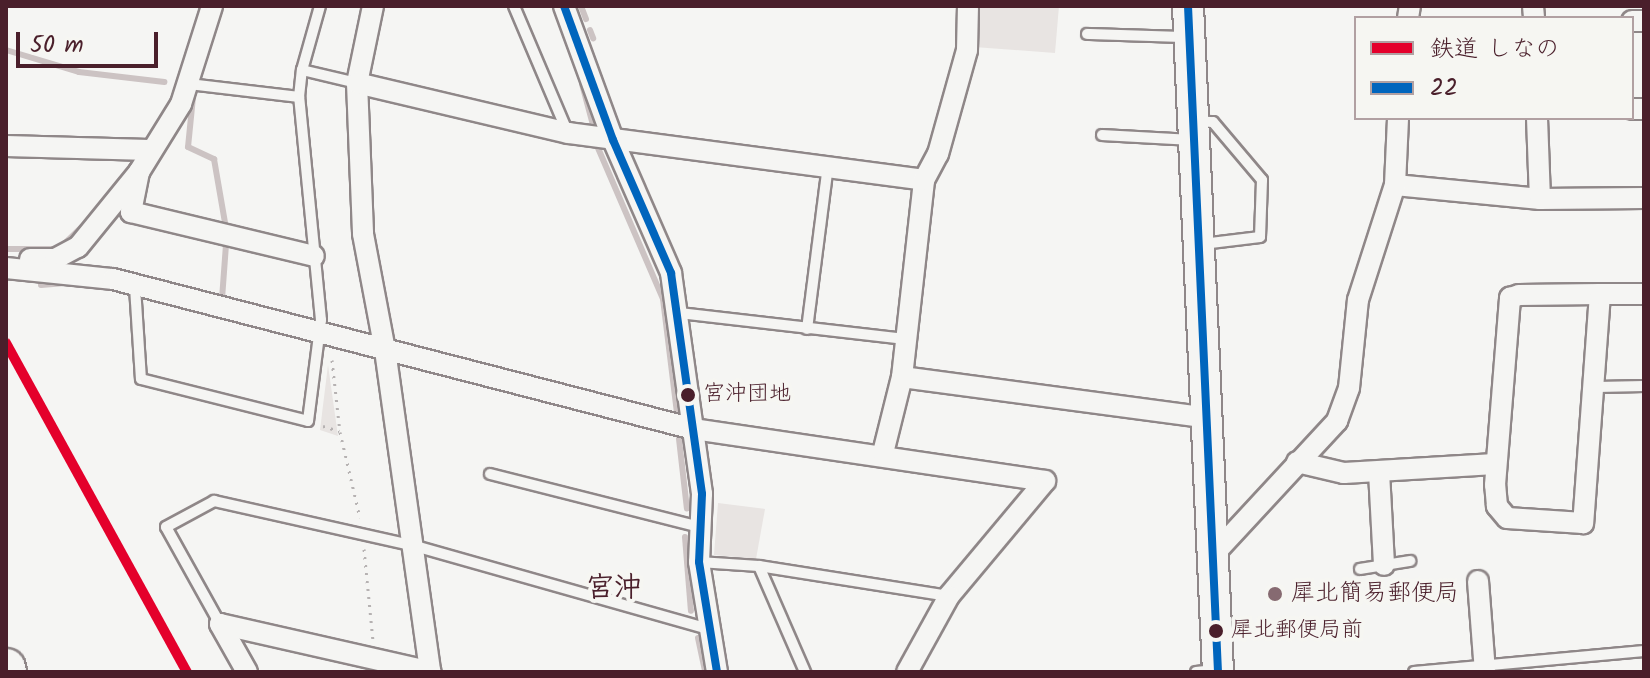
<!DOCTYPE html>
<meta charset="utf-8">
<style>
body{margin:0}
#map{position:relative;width:1650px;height:678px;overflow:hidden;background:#f5f5f3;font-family:Kalam,"Klee One",sans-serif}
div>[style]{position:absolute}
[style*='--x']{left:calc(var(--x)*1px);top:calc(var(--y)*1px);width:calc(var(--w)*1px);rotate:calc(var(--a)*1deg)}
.green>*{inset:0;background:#e8e4e2}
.stream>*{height:6px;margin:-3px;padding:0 3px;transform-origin:3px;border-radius:3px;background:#ccc3c3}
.path>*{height:3px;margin-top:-1.5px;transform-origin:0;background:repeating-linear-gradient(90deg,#b6b2b2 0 2px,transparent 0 8px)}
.roads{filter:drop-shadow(2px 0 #8f8788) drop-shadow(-2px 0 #8f8788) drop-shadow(0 2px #8f8788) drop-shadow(0 -2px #8f8788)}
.lane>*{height:10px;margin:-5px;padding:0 5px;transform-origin:5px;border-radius:5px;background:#f5f5f3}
.street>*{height:20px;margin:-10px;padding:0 10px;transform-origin:10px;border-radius:10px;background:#f5f5f3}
.secondary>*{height:30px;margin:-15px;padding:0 15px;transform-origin:15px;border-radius:15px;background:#f5f5f3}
.highway>*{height:38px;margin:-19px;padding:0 19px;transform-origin:19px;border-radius:19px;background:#f5f5f3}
.bus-1>*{height:8px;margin:-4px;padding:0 4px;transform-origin:4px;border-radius:4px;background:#0065bd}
.rail-1>*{height:10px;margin:-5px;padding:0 5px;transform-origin:5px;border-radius:5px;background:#e4002b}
.dots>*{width:22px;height:22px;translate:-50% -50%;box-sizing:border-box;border:4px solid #f6f6f2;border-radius:50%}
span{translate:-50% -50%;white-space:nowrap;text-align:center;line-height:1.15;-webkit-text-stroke:8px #f6f6f2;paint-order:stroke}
.bus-label{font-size:22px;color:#4a1f2b}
.left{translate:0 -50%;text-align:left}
.poi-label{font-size:24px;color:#4a1f2b}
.quarter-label{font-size:28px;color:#4a1f2b;font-weight:700}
.frame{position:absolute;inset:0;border:8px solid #4a1f2b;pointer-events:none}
.legend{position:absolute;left:1354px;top:16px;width:280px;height:104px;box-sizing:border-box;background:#f6f6f2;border:2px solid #b1a0a2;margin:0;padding:10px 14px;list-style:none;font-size:24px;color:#4a1f2b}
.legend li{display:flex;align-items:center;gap:16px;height:40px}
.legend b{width:40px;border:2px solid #b1a0a2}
.scale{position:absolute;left:16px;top:32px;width:142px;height:36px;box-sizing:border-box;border:4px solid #4a1f2b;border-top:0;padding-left:10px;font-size:24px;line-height:28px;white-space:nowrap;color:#4a1f2b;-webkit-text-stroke:6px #f6f6f2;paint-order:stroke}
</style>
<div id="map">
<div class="green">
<i style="clip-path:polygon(974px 6px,1059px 6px,1055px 53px,974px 47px)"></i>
<i style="clip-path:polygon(328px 365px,338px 436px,320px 430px)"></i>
<i style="clip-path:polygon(718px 503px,765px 509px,756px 559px,714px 555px)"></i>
</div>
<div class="stream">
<i style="--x:581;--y:6;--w:14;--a:69"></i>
<i style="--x:590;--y:30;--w:9;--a:69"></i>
<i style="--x:6;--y:50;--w:76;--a:16.8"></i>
<i style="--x:79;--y:72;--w:86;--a:6.7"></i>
<i style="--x:582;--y:84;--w:42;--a:75"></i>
<i style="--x:193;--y:97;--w:50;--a:95.7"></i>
<i style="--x:188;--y:147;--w:29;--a:25"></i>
<i style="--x:214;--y:159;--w:65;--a:80.2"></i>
<i style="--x:598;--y:148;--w:164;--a:66.7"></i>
<i style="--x:663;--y:299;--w:115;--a:83"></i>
<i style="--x:6;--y:249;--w:53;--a:0"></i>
<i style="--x:59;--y:249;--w:32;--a:-44"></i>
<i style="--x:41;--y:285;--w:24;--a:-5"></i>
<i style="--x:222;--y:299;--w:54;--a:-85.8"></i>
<i style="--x:679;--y:439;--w:70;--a:83.5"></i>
<i style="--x:685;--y:537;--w:74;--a:85.4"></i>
<i style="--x:698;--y:638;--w:35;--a:78"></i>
</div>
<div class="path">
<i style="--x:332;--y:360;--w:72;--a:83.7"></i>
<i style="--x:340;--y:432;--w:88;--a:76.9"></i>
<i style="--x:323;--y:426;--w:17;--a:17"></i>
<i style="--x:364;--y:549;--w:92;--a:84.4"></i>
</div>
<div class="roads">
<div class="lane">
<i style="--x:320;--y:6;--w:66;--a:105.7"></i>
<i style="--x:302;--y:70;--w:57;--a:13.3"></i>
<i style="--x:514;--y:6;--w:136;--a:67"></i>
<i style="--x:1087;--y:34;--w:98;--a:1.8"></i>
<i style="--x:189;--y:84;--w:111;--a:6.7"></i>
<i style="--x:1197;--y:121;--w:16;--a:4"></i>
<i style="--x:1213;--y:122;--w:76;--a:49.8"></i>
<i style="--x:1262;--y:180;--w:57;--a:92"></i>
<i style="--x:1260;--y:237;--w:58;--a:173.1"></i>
<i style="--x:1102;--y:135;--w:90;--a:3.2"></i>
<i style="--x:135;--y:287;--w:92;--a:86.3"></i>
<i style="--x:141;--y:379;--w:172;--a:14.1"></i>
<i style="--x:308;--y:421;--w:102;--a:-82.7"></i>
<i style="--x:321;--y:320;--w:224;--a:-95.6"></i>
<i style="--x:299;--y:97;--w:27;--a:-84"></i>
<i style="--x:680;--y:313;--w:226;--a:6.6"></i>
<i style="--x:807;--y:329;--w:164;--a:-82.7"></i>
<i style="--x:1597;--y:387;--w:47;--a:-1.2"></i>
<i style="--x:490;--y:474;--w:216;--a:14.2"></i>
<i style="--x:699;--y:562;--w:60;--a:3.8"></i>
<i style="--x:759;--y:566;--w:192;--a:9"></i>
<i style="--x:759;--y:566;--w:116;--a:66.5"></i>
<i style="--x:1360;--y:569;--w:51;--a:-9.1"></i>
<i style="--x:220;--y:624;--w:111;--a:-119.1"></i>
<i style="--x:166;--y:527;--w:55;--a:-28.4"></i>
<i style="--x:214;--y:501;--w:206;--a:12.6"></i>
<i style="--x:415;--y:546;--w:305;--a:15.8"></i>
<i style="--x:1196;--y:672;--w:19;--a:-6"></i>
<i style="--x:1414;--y:672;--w:231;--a:-5.2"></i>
</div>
<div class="street">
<i style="--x:373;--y:6;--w:79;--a:101.7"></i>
<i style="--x:357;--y:83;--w:151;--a:87.7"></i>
<i style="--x:363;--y:234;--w:118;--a:79.3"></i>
<i style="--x:385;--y:350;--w:325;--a:82"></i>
<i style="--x:564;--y:6;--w:143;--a:69.9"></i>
<i style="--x:613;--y:140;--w:145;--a:66.4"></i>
<i style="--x:671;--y:273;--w:223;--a:82"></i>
<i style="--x:702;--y:494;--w:68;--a:92.5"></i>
<i style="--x:699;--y:562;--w:111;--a:80.7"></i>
<i style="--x:1533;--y:6;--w:12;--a:85"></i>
<i style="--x:1408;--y:18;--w:12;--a:-81"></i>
<i style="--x:1632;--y:21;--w:12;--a:0"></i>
<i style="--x:357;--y:83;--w:217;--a:13.3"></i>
<i style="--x:568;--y:133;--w:359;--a:7.5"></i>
<i style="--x:1632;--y:109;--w:12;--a:0"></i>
<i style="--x:1537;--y:118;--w:81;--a:87.9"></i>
<i style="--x:6;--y:146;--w:143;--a:1.6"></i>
<i style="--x:139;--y:172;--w:41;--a:101.3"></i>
<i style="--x:131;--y:212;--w:188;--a:13.5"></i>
<i style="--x:1395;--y:185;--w:146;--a:5.5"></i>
<i style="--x:1540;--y:199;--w:104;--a:-0.6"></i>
<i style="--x:30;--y:259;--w:25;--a:0"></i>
<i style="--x:55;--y:259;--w:26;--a:-28"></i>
<i style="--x:78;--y:247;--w:97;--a:-50.9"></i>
<i style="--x:139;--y:172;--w:80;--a:-58.3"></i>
<i style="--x:181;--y:104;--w:103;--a:-72.4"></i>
<i style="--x:6;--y:268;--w:108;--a:5.9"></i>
<i style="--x:113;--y:279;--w:600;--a:14.48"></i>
<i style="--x:694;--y:429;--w:355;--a:8.4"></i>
<i style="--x:1045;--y:481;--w:150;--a:129.9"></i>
<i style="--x:949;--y:596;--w:87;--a:118.9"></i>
<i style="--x:1600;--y:294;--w:230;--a:94.2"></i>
<i style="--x:1583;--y:523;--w:76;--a:-176.2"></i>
<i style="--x:1507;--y:518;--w:16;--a:-130"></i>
<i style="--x:1497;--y:506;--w:21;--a:-95"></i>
<i style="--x:1495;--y:485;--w:188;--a:-85.4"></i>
<i style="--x:1510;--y:298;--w:9;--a:-18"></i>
<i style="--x:1519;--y:295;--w:81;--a:-0.7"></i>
<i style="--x:1600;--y:294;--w:44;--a:0"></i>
<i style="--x:902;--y:377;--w:311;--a:7.6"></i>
<i style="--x:883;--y:453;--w:78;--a:-76"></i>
<i style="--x:902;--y:377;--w:198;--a:-83.6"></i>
<i style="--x:924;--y:180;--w:30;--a:-62"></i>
<i style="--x:938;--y:154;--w:108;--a:-74.4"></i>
<i style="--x:967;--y:50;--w:44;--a:-88.7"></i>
<i style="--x:1297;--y:462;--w:48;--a:13.2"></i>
<i style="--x:1344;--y:473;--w:151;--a:-3.4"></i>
<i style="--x:1379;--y:472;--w:93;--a:86.9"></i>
<i style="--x:1213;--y:555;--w:183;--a:-47.2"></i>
<i style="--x:1337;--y:421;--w:35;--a:-70"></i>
<i style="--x:1349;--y:388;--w:88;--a:-84.2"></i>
<i style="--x:1358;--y:300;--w:121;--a:-72.2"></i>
<i style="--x:1395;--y:185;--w:67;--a:-87.4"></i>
<i style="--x:1478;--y:581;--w:91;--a:85.6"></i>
<i style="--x:220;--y:624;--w:216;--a:12.8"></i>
<i style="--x:220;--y:624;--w:55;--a:60.6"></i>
</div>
<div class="secondary">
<i style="--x:1188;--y:6;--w:667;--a:87.42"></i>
</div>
<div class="highway">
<i style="--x:6;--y:668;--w:4;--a:76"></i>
</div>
</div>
<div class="bus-1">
<i style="--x:564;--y:6;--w:143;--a:69.9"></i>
<i style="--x:613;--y:140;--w:145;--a:66.4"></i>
<i style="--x:671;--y:273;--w:223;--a:82"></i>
<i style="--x:702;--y:494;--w:68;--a:92.5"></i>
<i style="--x:699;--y:562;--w:111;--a:80.7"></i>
<i style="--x:1188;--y:6;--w:667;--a:87.42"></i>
</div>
<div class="rail-1">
<i style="--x:6;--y:343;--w:376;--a:61.2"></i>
</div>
<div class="dots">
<i style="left:688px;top:395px;background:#4a1f2b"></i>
<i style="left:1275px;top:594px;background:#866a71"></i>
<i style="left:1216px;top:631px;background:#4a1f2b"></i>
</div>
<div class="bus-label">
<span class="left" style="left:703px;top:395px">宮沖団地</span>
<span class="left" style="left:1231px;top:631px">犀北郵便局前</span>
</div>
<div class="poi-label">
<span class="left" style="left:1291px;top:594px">犀北簡易郵便局</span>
</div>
<div class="quarter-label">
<span style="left:614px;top:589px">宮沖</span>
</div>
<div class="frame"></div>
<ul class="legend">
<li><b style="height:10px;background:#e4002b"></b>鉄道 しなの</li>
<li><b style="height:10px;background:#0065bd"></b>22</li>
</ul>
<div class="scale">50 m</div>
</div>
